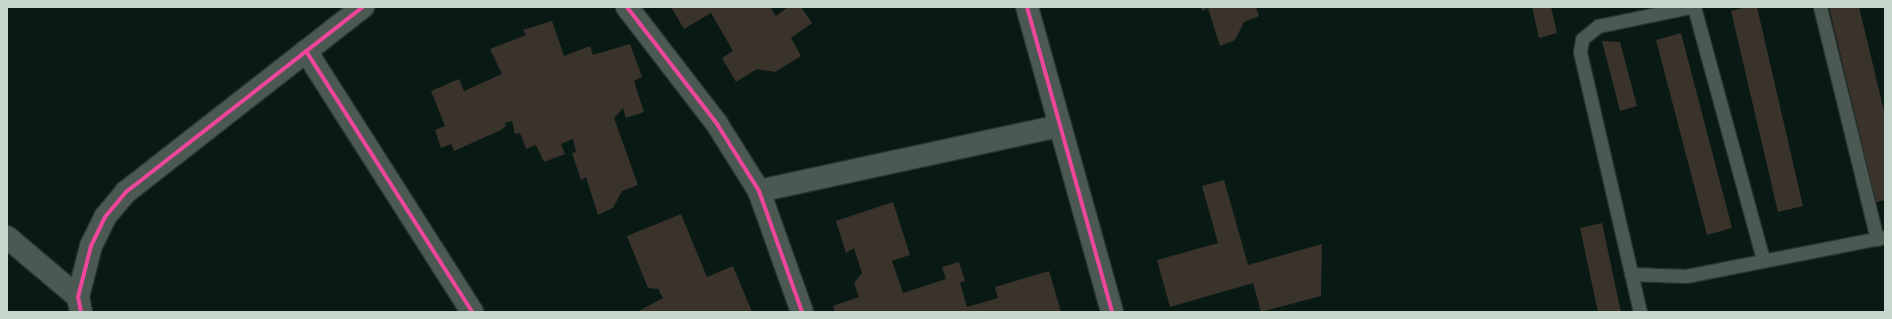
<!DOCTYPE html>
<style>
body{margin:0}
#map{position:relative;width:1892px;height:319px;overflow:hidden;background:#091a14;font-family:Figtree,sans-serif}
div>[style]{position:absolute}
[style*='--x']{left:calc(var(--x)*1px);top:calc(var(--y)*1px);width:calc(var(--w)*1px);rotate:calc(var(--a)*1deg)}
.building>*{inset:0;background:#39332c}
.roads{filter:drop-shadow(1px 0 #28342f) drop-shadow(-1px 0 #28342f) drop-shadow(0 1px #28342f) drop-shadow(0 -1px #28342f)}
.service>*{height:13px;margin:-6.5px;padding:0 6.5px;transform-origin:6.5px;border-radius:6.5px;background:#4c5953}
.minor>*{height:22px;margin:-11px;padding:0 11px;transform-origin:11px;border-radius:11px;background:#4c5953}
.cycleway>*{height:4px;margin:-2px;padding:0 2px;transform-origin:2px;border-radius:2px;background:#ed469a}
span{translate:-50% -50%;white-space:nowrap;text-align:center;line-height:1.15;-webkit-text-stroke:3px #010805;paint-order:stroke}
.frame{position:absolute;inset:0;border:8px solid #c5d6cd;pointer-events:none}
</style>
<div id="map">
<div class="building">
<i style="clip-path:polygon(671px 7px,770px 7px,776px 16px,788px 7px,801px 7px,812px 23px,791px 38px,801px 56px,775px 72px,757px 69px,736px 82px,722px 58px,733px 51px,711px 13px,684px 29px)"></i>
<i style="clip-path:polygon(1201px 7px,1256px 7px,1259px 16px,1244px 22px,1235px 40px,1220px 46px,1208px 8px,1202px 11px)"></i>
<i style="clip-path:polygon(1532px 7px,1551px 7px,1557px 33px,1539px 38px)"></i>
<i style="clip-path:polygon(1747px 7px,1757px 7px,1803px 206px,1778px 212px,1731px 11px)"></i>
<i style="clip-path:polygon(1829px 7px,1859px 7px,1885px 115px,1885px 200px,1876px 202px)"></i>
<i style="clip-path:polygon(552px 21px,564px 56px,590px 46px,593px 55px,630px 44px,642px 77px,634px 81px,644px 112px,626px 118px,623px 108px,614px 118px,638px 185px,622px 191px,613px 208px,598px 215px,586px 177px,581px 180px,572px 153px,576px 152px,573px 139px,561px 144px,565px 154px,544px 162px,536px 145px,526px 149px,520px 133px,515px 134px,512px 121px,505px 123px,506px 126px,501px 130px,454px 151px,451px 144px,441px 148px,435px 130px,445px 126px,431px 91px,459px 79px,464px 91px,502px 74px,490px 49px,526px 35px,523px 30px)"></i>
<i style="clip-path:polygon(1681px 33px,1732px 228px,1707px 235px,1656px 40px)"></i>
<i style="clip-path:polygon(1602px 41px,1620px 42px,1637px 106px,1620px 111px)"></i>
<i style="clip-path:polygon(1224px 180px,1248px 265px,1322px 244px,1321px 296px,1261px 312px,1253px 283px,1170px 307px,1157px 260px,1218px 243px,1202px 186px)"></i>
<i style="clip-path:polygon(893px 202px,910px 255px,892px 261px,903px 293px,946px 279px,942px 267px,959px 262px,965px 281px,960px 283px,967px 307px,998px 298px,995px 287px,1049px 271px,1061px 312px,835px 312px,833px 306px,859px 297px,854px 283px,862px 273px,854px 248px,846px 253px,836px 221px)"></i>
<i style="clip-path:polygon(681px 214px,707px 277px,733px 266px,752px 312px,637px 312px,663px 298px,658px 289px,648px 288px,627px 236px)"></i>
<i style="clip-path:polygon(1602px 223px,1621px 312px,1598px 312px,1580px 228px)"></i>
</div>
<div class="roads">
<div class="service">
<i style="--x:1694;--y:7;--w:262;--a:74.7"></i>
<i style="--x:1820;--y:7;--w:239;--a:76.2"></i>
<i style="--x:1631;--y:274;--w:55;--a:2.1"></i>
<i style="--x:1686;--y:276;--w:203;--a:-11.1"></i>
<i style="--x:1640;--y:312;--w:267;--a:-103"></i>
<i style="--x:1580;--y:52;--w:13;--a:-81"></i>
<i style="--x:1582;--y:39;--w:21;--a:-39"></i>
<i style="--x:1598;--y:26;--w:94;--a:-11.7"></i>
</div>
<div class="minor">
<i style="--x:627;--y:7;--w:148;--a:52.4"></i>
<i style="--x:717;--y:124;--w:79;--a:57.9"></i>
<i style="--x:759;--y:191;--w:128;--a:70.4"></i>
<i style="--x:1027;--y:7;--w:317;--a:74.4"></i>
<i style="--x:306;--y:51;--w:309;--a:57.5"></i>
<i style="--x:759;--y:191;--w:308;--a:-12.2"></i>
<i style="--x:7;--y:237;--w:93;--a:40.2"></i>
<i style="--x:81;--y:312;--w:15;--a:-101"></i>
<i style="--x:78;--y:297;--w:53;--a:-75.7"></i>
<i style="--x:91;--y:246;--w:32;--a:-64"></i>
<i style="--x:105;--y:217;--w:33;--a:-50"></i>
<i style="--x:126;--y:192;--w:301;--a:-38"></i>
</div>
</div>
<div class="cycleway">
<i style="--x:627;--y:7;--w:148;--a:52.4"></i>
<i style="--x:717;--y:124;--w:79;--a:57.9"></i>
<i style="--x:759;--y:191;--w:128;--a:70.4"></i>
<i style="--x:1027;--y:7;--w:317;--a:74.4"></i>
<i style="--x:306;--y:51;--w:309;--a:57.5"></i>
<i style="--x:81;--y:312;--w:15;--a:-101"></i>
<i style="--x:78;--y:297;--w:53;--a:-75.7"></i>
<i style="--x:91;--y:246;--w:32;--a:-64"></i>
<i style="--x:105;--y:217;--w:33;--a:-50"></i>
<i style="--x:126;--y:192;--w:301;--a:-38"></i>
</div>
<div class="frame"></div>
</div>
